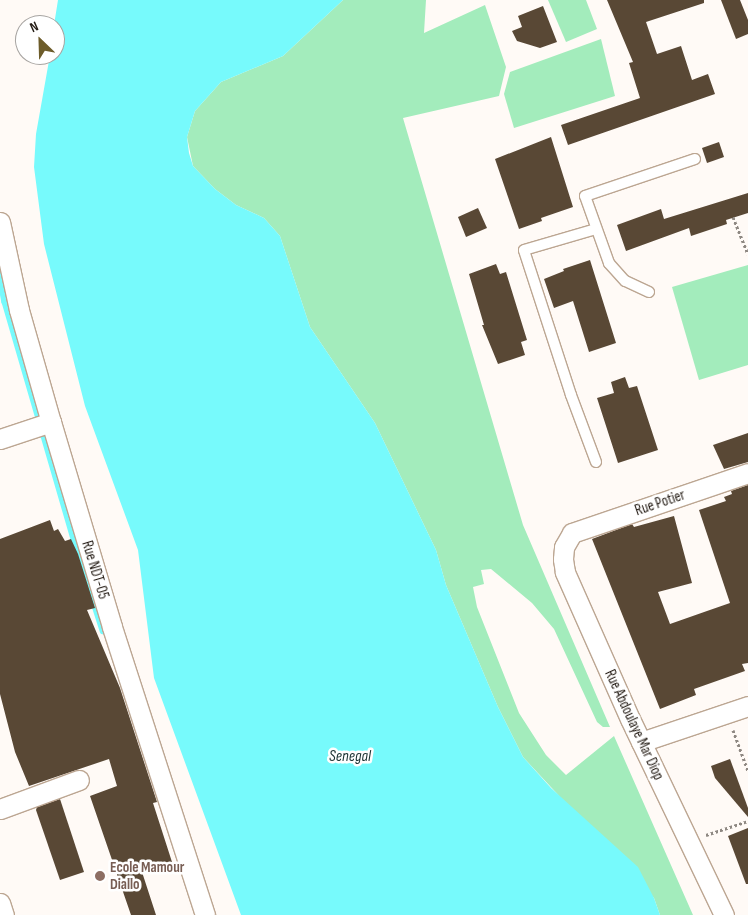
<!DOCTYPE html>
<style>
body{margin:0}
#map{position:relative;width:748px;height:915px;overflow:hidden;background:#fffaf6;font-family:"Sofia Sans Condensed",sans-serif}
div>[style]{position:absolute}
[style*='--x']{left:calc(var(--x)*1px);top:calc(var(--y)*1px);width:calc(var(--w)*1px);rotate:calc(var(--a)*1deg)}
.green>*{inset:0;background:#a3ecbc}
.water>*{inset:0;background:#77fafc}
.stream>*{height:5.5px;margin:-2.75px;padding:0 2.75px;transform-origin:2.75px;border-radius:2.75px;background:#77fafc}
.building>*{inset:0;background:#594835}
.path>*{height:3px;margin-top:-1.5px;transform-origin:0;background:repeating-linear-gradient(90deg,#8e8882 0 2.5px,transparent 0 5px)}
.roads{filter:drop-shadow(1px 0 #bca692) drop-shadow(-1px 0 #bca692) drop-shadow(0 1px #bca692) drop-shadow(0 -1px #bca692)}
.service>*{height:10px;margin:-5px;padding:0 5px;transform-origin:5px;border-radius:5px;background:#fff}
.minor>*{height:19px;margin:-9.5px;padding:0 9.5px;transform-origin:9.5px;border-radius:9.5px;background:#fff}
.dots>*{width:14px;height:14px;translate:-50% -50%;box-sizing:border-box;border:2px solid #fff;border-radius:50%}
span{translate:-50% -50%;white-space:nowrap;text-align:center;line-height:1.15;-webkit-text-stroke:5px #fff;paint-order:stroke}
.street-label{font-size:15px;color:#231b14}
.education-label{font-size:15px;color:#785e54;font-weight:700}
.left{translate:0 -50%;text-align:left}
.water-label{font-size:16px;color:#1b3232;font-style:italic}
.north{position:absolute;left:15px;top:15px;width:50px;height:50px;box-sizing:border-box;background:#fff;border:1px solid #a7a4a1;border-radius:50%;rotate:336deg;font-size:14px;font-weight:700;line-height:20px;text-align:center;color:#231b14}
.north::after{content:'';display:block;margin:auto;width:18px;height:22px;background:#6d5c2a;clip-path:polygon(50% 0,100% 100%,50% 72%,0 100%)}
</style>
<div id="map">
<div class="green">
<i style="clip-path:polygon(343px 0,426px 0,424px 33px,485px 5px,506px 67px,499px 96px,403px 118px,523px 525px,610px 727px,603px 727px,597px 722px,554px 629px,532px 603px,491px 569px,481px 570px,484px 584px,473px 587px,477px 607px,519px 713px,546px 755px,566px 775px,614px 736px,693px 915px,660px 915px,654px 898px,523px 757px,498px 707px,446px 585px,436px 550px,375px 423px,310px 327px,280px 236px,264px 218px,236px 205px,215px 189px,193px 166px,187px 137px,195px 111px,221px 82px,283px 56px)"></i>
<i style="clip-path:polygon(548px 0,586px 0,597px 29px,566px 42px)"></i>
<i style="clip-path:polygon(601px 39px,615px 96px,514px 128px,504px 94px,510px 72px)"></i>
<i style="clip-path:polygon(748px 265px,748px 365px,699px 380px,672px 287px)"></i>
</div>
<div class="water">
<i style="clip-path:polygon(58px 0,343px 0,283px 56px,221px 82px,195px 111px,187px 137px,189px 153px,193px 166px,215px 189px,236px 205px,264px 218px,280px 236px,310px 327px,375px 423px,436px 550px,446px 585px,498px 707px,523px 757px,551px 788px,638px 867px,654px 898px,660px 915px,241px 915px,154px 678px,138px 550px,85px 406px,44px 244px,34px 167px,36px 134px,50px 55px,55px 55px,54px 25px)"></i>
</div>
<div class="stream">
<i style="--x:0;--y:275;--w:27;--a:80"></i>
<i style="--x:5;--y:302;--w:261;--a:73.8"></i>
<i style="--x:78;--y:553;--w:82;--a:72.2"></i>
</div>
<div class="building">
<i style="clip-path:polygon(607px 0,704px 0,704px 3px,646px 22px,657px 54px,681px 46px,692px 80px,708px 74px,715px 94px,568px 145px,561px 125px,640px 98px,629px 63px,633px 62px)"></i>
<i style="clip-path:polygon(721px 0,740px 0,748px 20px,748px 34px,736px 39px)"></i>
<i style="clip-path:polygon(543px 6px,557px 42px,540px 48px,517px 41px,512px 31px,522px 27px,518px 16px)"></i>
<i style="clip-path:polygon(551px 137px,573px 207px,541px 218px,542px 221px,519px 229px,495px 159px)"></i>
<i style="clip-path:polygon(719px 142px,724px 157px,707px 163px,702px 148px)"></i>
<i style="clip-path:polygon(748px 193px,748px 213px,726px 220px,727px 224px,691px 236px,689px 228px,626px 251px,617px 225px,661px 209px,664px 219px)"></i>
<i style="clip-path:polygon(478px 208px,487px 228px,466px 237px,458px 217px)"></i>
<i style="clip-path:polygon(590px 260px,616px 343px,589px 352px,573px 301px,554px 308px,544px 279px,564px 271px,563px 269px)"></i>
<i style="clip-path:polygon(496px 264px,500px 274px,506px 272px,527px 340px,521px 342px,525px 355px,498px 364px,482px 325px,484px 325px,469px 274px)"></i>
<i style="clip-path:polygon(625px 377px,629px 388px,637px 386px,658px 450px,618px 463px,597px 398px,614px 393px,611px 382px)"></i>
<i style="clip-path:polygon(748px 433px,748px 462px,724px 469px,713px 445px)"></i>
<i style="clip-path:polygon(748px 485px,748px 663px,742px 664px,745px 671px,694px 689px,696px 695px,660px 709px,592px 539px,632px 524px,634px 527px,674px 516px,692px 583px,658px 592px,670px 624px,707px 611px,730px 603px,699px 510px,726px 501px,724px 497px,732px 494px,731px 491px)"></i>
<i style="clip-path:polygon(50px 520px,54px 531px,58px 529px,65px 541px,71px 539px,78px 554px,95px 608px,87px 610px,120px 688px,157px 802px,153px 803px,172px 862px,142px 872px,156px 915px,131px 915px,90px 796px,117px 786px,109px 759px,29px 786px,15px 752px,0 694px,0 539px)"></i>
<i style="clip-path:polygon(730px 759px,748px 808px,748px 817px,715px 778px,711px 766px)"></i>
<i style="clip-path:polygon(60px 799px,84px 872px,60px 880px,36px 810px,37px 807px)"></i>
<i style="clip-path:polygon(748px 828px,748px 884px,746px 884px,728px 836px)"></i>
</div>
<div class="path">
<i style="--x:733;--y:217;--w:40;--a:68"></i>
<i style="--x:733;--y:730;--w:44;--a:69.9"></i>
<i style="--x:706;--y:835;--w:44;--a:-18.4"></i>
</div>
<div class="roads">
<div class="service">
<i style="--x:649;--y:292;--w:26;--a:-155"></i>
<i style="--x:625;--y:281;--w:24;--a:-132"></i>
<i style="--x:609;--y:263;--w:71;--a:-109.7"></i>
<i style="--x:585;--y:196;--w:116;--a:-18.6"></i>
<i style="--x:596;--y:462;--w:72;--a:-110.5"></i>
<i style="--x:571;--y:395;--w:152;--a:-108"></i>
<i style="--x:524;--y:250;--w:75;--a:-16.3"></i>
</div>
<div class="minor">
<i style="--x:0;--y:222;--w:90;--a:77.8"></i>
<i style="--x:19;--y:310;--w:116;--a:74.1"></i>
<i style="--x:51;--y:422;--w:214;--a:73.4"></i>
<i style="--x:112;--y:627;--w:303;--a:72.1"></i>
<i style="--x:0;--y:439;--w:54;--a:-18.4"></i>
<i style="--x:641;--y:742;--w:113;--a:-18.6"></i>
<i style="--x:0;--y:809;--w:84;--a:-20.2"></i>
<i style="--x:0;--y:903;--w:13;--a:72"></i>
<i style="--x:724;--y:915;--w:217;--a:-115.6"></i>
<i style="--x:630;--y:719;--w:161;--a:-113.9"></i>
<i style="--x:565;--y:572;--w:13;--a:-99"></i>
<i style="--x:563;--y:559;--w:12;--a:-85"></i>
<i style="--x:564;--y:547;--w:16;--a:-60"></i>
<i style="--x:572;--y:533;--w:186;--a:-18.8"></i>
</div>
</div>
<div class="dots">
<i style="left:100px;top:876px;background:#8d6e63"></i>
</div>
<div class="street-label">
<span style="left:660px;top:503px;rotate:-19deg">Rue Potier</span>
<span style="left:95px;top:570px;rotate:73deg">Rue NDT-05</span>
<span style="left:634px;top:725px;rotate:65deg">Rue Abdoulaye Mar Diop</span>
</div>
<div class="education-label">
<span class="left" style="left:110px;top:876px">Ecole Mamour<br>Diallo</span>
</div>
<div class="water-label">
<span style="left:350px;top:757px">Senegal</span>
</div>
<div class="north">N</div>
</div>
